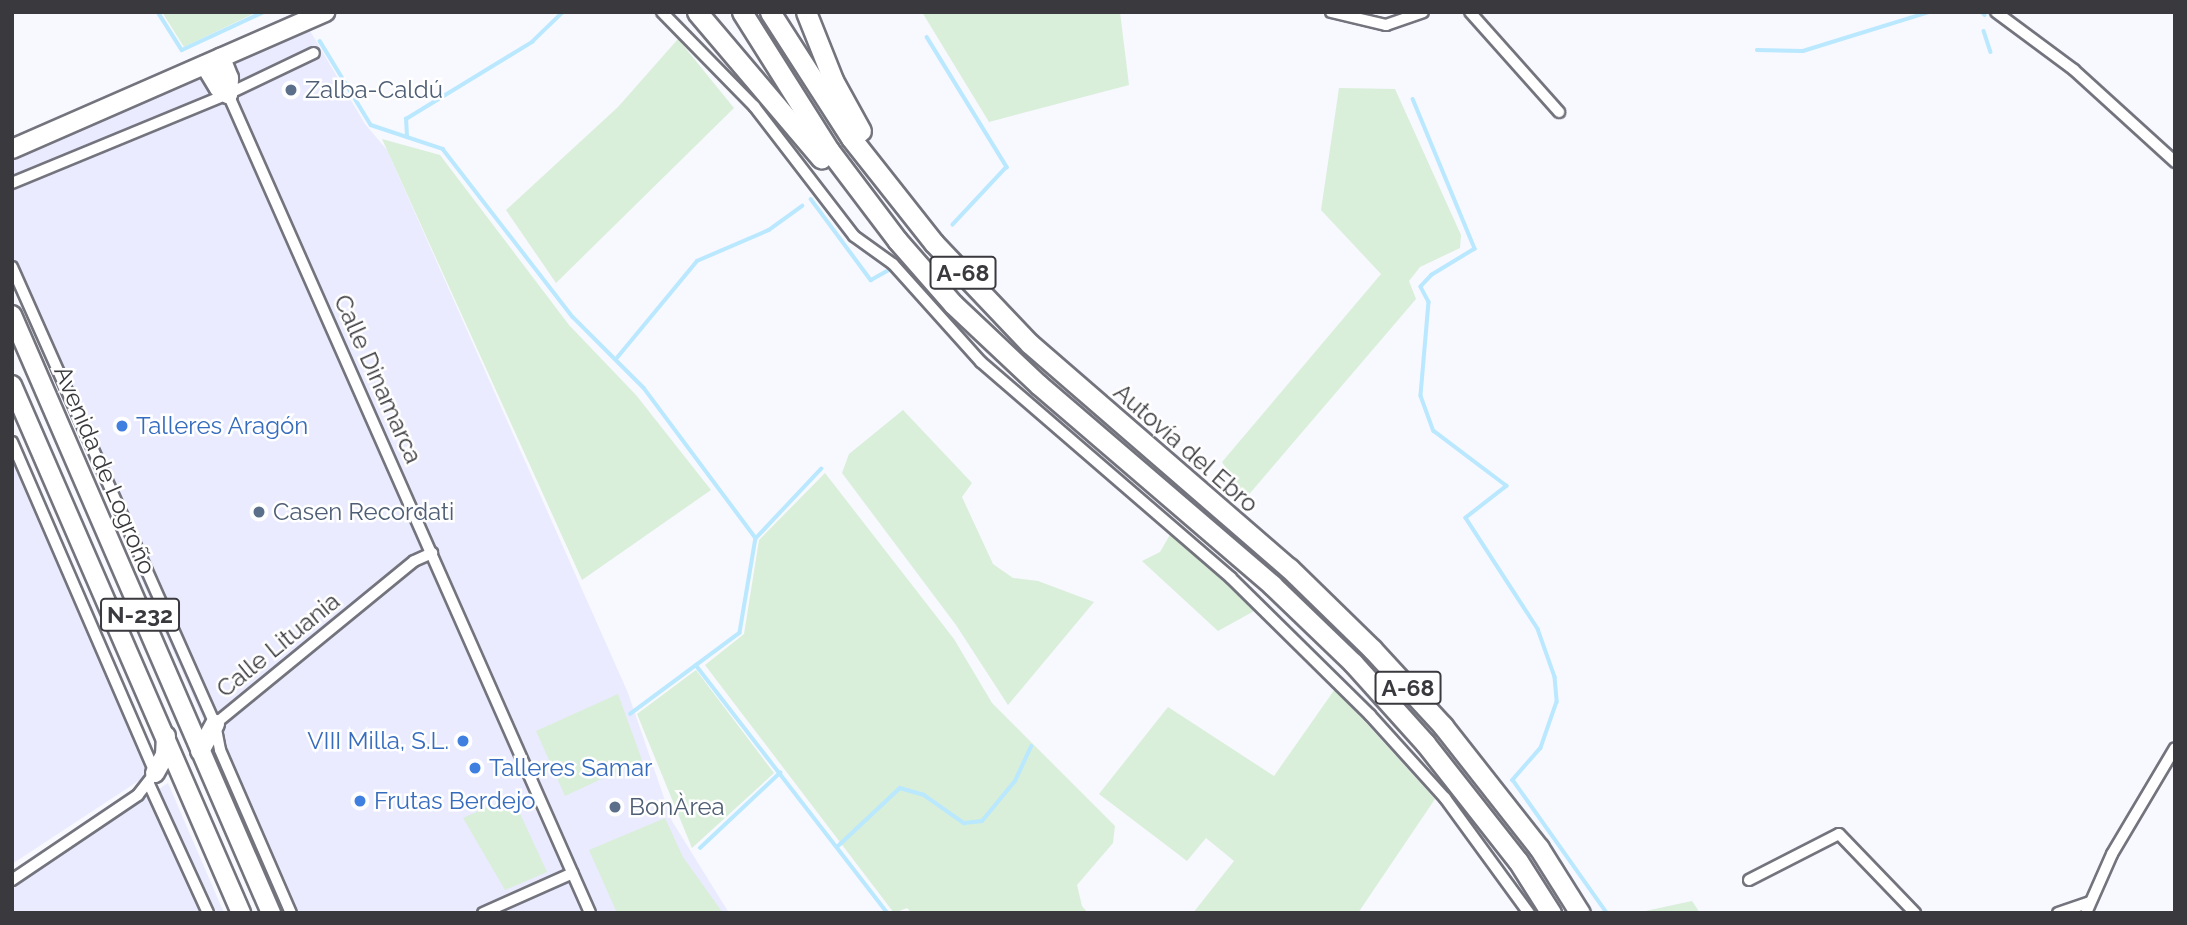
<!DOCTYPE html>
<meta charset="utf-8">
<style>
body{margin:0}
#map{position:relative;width:2187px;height:925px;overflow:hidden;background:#f8f8ff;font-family:Raleway,sans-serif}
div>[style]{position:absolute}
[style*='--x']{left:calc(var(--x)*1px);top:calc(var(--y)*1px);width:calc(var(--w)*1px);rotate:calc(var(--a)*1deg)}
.built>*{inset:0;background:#eaebfe}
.green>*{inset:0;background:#d9efd9}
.stream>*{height:3.5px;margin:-1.75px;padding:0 1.75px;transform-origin:1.75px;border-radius:1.75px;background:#b9e8ff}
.roads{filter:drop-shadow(2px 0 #73747d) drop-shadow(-2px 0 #73747d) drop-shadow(0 2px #73747d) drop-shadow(0 -2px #73747d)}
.minor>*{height:10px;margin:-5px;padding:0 5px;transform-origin:5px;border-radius:5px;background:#fff}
.trunk>*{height:18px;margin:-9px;padding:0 9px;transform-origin:9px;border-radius:9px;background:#fff}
.motorway>*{height:19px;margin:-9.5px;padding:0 9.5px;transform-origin:9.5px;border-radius:9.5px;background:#fff}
.dots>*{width:19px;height:19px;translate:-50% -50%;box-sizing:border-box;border:4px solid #fff;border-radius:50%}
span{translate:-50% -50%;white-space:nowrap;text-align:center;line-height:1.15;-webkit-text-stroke:5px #fff;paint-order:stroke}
.shield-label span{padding:2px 5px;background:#fff;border:2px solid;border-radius:5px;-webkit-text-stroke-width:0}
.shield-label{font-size:23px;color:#39393e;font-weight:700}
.service-label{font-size:24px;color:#4e5e75}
.left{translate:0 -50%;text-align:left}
.street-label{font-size:24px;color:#39393e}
.shop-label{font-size:24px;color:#366cbe}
.right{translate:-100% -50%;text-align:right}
.frame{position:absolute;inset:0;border:14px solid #39393e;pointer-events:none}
</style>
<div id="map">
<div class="built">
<i style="clip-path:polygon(309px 29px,365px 124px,387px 150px,628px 693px,672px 821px,729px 913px,288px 913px,12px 284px,12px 155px)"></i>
<i style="clip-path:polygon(12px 455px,149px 774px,12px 864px)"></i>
<i style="clip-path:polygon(168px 783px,224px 913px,12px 913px,12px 889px)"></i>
</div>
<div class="green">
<i style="clip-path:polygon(162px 12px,257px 12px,184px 47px)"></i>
<i style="clip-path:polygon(922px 12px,1120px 12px,1129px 85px,989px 122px)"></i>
<i style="clip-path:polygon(678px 39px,734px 108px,556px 283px,506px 210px,618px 107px)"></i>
<i style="clip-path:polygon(1339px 88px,1395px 89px,1461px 235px,1460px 248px,1420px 267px,1409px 281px,1416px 299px,1245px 499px,1222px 462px,1381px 274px,1321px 210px)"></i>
<i style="clip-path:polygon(382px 139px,440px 155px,569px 325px,636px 395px,711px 490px,582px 580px)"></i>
<i style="clip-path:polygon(903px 410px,972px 483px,962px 497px,993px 564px,1013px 578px,1038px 581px,1094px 602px,1008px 705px,956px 625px,842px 473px,849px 454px)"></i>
<i style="clip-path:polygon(825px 473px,954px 639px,992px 703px,1115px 826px,1113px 843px,1077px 885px,1082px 906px,1088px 913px,912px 913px,907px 908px,894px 913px,705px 665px,744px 634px,759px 540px)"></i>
<i style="clip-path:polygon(1171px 533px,1256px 610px,1218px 631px,1142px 561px,1160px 552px)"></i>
<i style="clip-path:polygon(696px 670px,774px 773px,692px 848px,637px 714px)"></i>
<i style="clip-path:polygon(1335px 689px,1435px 799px,1358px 913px,1193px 913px,1234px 861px,1206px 838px,1187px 861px,1099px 794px,1168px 707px,1274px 776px)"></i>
<i style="clip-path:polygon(618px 694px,642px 760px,565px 796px,536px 731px)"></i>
<i style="clip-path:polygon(512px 796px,547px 872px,505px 890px,463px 818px)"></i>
<i style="clip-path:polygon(665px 818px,683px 857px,723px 913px,617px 913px,589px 850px)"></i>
<i style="clip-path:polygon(1692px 901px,1700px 913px,1636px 913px)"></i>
</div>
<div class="stream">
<i style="--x:158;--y:12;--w:45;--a:57.7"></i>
<i style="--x:182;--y:50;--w:90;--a:-24.9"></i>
<i style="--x:1982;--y:12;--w:4;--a:45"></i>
<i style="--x:1984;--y:31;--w:22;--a:72"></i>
<i style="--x:927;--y:37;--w:153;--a:58.4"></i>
<i style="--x:1007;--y:167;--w:79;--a:133"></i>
<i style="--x:320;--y:41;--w:98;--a:58.7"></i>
<i style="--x:371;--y:125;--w:76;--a:18.4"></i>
<i style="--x:443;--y:149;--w:212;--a:52.3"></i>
<i style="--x:573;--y:317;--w:100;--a:45"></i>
<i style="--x:644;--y:388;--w:187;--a:53.3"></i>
<i style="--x:756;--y:538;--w:96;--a:99.6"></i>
<i style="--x:740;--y:633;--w:136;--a:143.4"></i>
<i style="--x:1757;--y:50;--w:46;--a:1.2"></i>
<i style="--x:1803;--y:51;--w:132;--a:-17.2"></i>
<i style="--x:1413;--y:99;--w:162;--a:67.5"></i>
<i style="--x:1475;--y:249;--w:50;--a:148.8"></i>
<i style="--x:1432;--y:275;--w:16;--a:133"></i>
<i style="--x:1421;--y:287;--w:17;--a:62"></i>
<i style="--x:1429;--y:302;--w:94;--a:94.9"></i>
<i style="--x:1421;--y:396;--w:37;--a:70"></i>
<i style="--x:1434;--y:431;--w:91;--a:37"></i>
<i style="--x:1507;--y:486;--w:52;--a:142"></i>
<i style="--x:1466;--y:518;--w:132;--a:57"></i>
<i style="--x:1538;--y:629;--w:51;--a:70.5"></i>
<i style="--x:1555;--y:677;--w:25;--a:85"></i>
<i style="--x:1557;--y:702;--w:49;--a:109.2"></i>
<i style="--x:1541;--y:748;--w:43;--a:131.2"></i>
<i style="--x:1513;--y:780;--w:163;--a:54.7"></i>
<i style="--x:407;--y:137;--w:18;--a:-93"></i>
<i style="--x:406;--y:119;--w:148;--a:-31.4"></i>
<i style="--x:532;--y:42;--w:43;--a:-44.1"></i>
<i style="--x:811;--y:199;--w:101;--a:53.5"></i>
<i style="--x:871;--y:280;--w:21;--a:-29"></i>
<i style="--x:616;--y:359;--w:127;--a:-50.4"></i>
<i style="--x:697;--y:261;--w:78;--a:-23.3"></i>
<i style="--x:769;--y:230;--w:41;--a:-36"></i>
<i style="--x:756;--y:538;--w:95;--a:-46.7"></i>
<i style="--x:696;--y:665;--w:314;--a:52.3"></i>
<i style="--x:837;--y:847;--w:86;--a:-43.1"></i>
<i style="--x:900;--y:788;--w:25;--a:16"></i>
<i style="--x:924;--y:795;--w:49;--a:35"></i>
<i style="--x:964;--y:823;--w:18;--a:-6"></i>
<i style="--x:982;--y:821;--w:52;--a:-50.5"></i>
<i style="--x:1015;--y:781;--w:38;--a:-65"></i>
<i style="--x:700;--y:848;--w:110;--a:-43.2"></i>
</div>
<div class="roads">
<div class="minor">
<i style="--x:662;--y:12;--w:132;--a:45.6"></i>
<i style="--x:754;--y:106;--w:164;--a:52.4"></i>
<i style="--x:854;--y:236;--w:48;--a:35.7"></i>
<i style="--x:893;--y:264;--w:132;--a:48.1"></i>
<i style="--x:981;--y:362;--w:330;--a:40.8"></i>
<i style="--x:1231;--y:578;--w:195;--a:44.6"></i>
<i style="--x:1370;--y:715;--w:112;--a:47.9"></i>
<i style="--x:1445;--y:798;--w:142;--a:53.9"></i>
<i style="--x:1331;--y:12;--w:57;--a:13.3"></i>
<i style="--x:1386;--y:25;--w:39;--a:-19"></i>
<i style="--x:1470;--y:12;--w:134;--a:48.3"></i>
<i style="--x:1996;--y:12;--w:97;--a:36.6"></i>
<i style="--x:2074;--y:70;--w:137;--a:42.3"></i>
<i style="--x:228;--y:94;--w:895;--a:66.15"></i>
<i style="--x:12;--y:183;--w:234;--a:-22.4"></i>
<i style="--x:228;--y:94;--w:95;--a:-25.5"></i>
<i style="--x:12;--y:267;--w:500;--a:66.05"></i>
<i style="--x:215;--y:724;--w:26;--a:79"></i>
<i style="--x:220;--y:750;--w:178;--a:66.5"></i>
<i style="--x:12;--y:442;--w:361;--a:66.6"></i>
<i style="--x:155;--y:773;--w:28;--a:128"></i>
<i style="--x:138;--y:795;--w:152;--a:146"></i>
<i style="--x:215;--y:724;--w:257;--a:-39.3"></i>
<i style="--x:414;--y:561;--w:20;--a:-24"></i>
<i style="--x:149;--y:784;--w:142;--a:65.4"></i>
<i style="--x:1749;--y:880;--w:101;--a:-27.1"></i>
<i style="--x:1839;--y:834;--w:110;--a:46.1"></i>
<i style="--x:483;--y:913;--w:98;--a:-24"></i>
<i style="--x:2058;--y:913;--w:34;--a:-19"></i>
<i style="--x:2086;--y:913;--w:64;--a:-66.2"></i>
<i style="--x:2112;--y:854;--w:123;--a:-59.3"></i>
</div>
<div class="trunk">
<i style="--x:205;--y:65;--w:27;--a:59"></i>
<i style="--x:219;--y:88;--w:11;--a:34"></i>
<i style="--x:228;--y:94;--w:16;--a:-86"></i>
<i style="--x:229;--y:78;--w:22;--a:-112"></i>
<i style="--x:12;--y:149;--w:342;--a:-23.6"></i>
<i style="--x:12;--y:315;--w:652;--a:66.58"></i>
<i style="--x:12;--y:385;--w:576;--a:66.55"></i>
<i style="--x:200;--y:751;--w:31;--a:-61"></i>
<i style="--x:155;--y:773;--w:21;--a:-61"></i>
<i style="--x:165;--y:755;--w:19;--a:-87"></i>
</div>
<div class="motorway">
<i style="--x:697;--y:12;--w:192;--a:49.7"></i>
<i style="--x:742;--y:12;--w:163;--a:57.8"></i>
<i style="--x:829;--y:150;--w:113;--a:52.9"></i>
<i style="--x:897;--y:240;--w:85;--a:48.8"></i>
<i style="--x:953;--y:304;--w:118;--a:43.3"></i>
<i style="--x:1039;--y:385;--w:307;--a:40.6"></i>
<i style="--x:1272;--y:585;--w:112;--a:43.9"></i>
<i style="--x:1353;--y:663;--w:108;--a:48"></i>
<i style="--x:1425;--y:743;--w:150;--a:51.8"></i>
<i style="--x:1518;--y:861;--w:62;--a:57.6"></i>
<i style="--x:770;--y:12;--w:150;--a:57.3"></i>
<i style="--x:851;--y:138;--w:134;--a:51.7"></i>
<i style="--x:934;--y:243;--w:139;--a:46.5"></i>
<i style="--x:1030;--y:344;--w:342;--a:40.9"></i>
<i style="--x:1289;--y:568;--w:116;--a:44.3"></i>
<i style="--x:1372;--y:649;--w:105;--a:47.3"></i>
<i style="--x:1443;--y:726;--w:155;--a:51.8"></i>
<i style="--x:1539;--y:848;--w:77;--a:57.8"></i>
<i style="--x:806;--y:12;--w:73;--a:68.3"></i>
<i style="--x:833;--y:80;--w:58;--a:61.2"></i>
</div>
</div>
<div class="dots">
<i style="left:291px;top:90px;background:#5c6f8a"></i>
<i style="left:122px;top:426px;background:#3f7fe0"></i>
<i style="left:259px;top:512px;background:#5c6f8a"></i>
<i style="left:463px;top:741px;background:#3f7fe0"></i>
<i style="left:475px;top:768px;background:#3f7fe0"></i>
<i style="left:360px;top:801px;background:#3f7fe0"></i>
<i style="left:615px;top:807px;background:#5c6f8a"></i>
</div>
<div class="shield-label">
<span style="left:963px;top:273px">A-68</span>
<span style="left:140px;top:615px">N-232</span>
<span style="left:1408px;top:688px">A-68</span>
</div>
<div class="service-label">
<span class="left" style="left:305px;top:90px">Zalba-Caldú</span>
<span class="left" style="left:273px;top:512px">Casen Recordati</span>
<span class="left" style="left:629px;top:807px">BonÀrea</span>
</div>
<div class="street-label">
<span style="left:378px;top:379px;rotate:66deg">Calle Dinamarca</span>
<span style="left:1186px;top:448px;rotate:41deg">Autovía del Ebro</span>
<span style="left:105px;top:470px;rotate:67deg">Avenida de Logroño</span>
<span style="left:278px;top:645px;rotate:-39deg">Calle Lituania</span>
</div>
<div class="shop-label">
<span class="left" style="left:136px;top:426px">Talleres Aragón</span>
<span class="right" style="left:449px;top:741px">VIII Milla, S.L.</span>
<span class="left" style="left:489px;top:768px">Talleres Samar</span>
<span class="left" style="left:374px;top:801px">Frutas Berdejo</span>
</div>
<div class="frame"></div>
</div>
